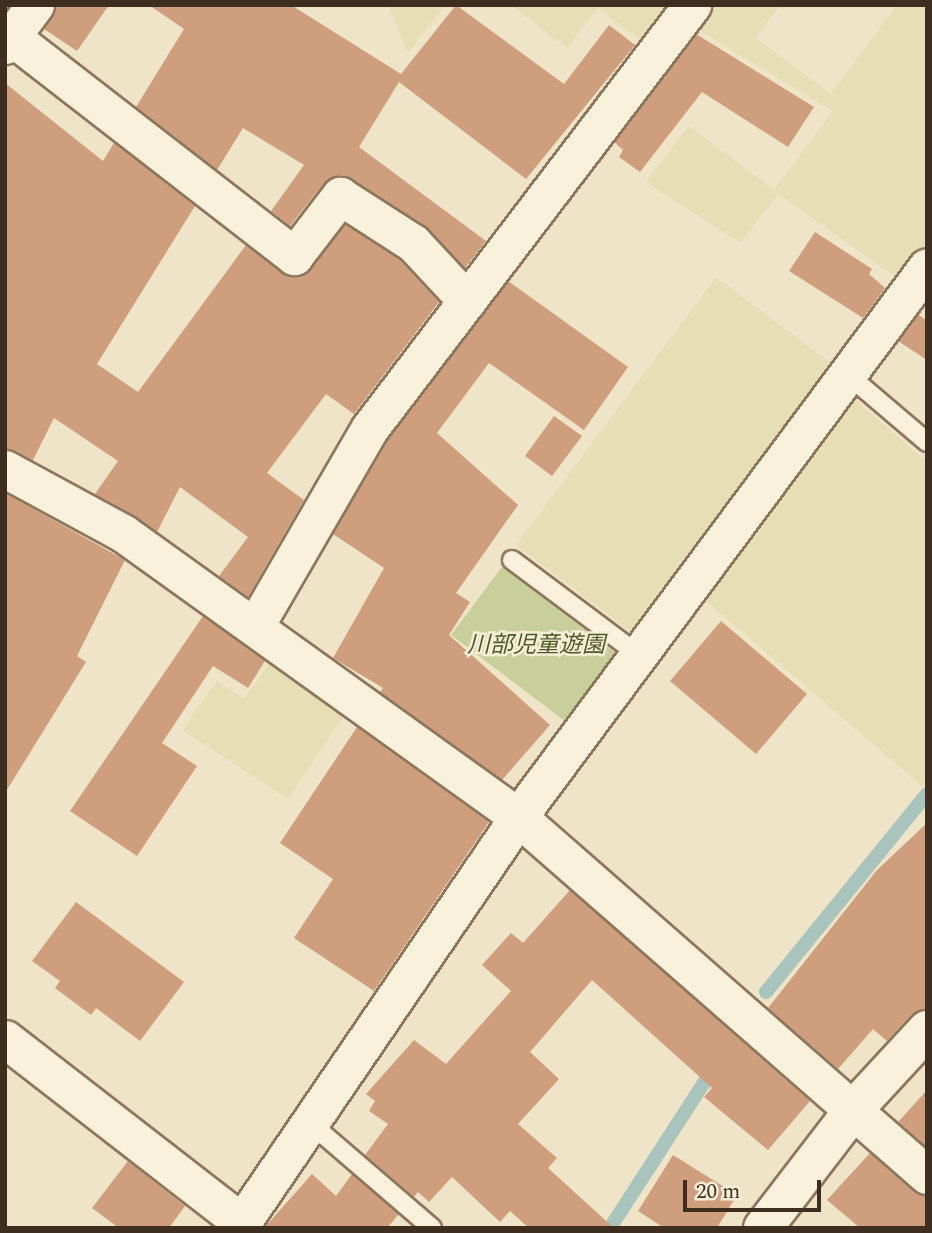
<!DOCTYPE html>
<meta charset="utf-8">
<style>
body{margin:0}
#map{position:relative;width:932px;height:1233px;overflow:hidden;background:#f0e4c8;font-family:Spectral,"Noto Sans JP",serif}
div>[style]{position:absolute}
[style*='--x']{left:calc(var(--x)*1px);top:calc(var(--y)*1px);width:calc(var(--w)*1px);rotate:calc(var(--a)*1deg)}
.farmland>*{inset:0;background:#e6deb5}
.green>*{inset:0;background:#c9cf9b}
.stream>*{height:14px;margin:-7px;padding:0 7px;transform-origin:7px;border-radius:7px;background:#a9c4bc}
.building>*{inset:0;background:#cf9f7d}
.roads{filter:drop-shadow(2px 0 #8d765c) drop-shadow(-2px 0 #8d765c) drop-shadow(0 2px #8d765c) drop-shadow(0 -2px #8d765c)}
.service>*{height:18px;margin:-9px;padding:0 9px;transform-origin:9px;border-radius:9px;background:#faf1dc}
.minor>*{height:37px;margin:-18.5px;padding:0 18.5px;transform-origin:18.5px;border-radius:18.5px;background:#faf1dc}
.tertiary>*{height:38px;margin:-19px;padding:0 19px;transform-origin:19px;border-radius:19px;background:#faf1dc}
span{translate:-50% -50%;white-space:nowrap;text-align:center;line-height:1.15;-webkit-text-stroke:5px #f7eed8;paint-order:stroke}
.park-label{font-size:23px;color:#4d5a26;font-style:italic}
.frame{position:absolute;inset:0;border:7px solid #3d2e20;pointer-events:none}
.scale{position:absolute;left:683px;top:1180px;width:138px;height:32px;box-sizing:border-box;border:4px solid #3d2e20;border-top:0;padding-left:9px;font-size:21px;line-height:24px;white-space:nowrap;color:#3d2e20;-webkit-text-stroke:5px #f7eed8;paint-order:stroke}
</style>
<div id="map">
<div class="farmland">
<i style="clip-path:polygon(388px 5px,445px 5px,408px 53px)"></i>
<i style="clip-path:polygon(511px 5px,674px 5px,645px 44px,598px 8px,567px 48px)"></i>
<i style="clip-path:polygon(707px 5px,780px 5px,756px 38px,831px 94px,897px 5px,927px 5px,927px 246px,901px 281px,778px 194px,740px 243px,646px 182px,689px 126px,774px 190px,833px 111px,691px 26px)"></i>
<i style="clip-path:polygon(716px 277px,836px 367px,637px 636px,516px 545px)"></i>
<i style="clip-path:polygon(851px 396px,927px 462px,927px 780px,922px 786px,700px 596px)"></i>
<i style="clip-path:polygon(272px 660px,346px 712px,288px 799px,182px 730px,217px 681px,244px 699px)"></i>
</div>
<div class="green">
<i style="clip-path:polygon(502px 567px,621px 657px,570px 725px,451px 635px)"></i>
</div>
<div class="stream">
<i style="--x:766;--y:992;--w:255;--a:-50.9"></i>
<i style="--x:610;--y:1228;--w:192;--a:-57.1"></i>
</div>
<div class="building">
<i style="clip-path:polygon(56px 5px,109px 5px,77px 51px,44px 29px)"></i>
<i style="clip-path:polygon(149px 5px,291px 5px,401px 74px,456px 5px,564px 84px,609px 25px,635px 45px,526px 179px,399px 82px,359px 147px,486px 241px,465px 268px,425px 226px,342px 175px,324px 183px,290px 226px,271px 211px,304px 165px,243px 128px,217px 170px,136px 107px,184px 29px)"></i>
<i style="clip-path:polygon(696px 34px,814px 107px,788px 147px,702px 92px,640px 172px,619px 157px,623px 150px,614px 142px)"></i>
<i style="clip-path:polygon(5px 83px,103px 161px,114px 143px,195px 206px,97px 364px,138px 392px,246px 245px,282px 273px,301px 276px,345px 224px,399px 259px,439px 302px,354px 414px,326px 394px,267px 473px,304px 500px,248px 597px,219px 576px,248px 537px,180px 487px,157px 532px,95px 494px,118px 461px,54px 418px,33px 460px,5px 448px)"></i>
<i style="clip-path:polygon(815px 232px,872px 269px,869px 274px,885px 288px,863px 318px,789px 271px)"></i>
<i style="clip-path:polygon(508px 281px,628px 367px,584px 430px,489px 363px,437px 433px,518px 505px,456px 593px,470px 602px,449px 635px,550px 725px,502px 780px,380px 692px,383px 688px,333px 658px,384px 568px,333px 534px,388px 440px)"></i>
<i style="clip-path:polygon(918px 314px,927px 321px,927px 360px,898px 341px)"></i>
<i style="clip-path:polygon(554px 416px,582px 436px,552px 476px,525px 456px)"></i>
<i style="clip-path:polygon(5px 493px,125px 560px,77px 656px,86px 662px,5px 793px)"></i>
<i style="clip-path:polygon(203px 616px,265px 661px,248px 688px,213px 666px,162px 743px,197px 766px,137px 856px,70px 811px)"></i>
<i style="clip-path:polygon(721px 621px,807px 694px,756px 754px,670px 681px)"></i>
<i style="clip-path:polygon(357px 727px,489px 822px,374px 991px,294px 938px,333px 879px,280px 843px)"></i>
<i style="clip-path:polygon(927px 823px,927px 1009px,911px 1015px,887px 1041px,873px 1029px,838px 1069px,768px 1008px,877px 870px)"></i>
<i style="clip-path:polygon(570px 890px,810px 1101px,768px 1150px,704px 1097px,712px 1088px,592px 980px,530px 1052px,559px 1079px,518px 1124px,557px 1158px,548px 1168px,614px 1228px,529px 1228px,510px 1211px,500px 1222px,452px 1177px,429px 1202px,418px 1192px,414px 1197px,365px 1155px,388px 1124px,369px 1111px,375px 1101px,366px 1094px,414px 1040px,446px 1064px,511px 991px,482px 965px,511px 933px,523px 943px)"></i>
<i style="clip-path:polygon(76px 902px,184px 982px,140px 1041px,96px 1008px,91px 1015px,55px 988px,60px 981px,32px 961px)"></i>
<i style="clip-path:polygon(927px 1090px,927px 1147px,898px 1122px)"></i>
<i style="clip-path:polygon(870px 1153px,913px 1191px,927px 1195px,927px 1228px,860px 1228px,827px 1200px)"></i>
<i style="clip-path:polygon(673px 1155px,737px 1195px,717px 1228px,664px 1228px,638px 1211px)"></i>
<i style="clip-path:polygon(128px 1161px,185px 1206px,169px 1228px,119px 1228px,92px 1208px)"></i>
<i style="clip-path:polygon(312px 1174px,336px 1196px,352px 1174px,399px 1214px,387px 1228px,264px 1228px)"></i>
</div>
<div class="roads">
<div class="service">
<i style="--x:847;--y:374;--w:105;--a:40.4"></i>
<i style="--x:512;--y:560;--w:159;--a:36.8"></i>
<i style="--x:310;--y:1123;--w:161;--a:40.7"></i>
</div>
<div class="minor">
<i style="--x:13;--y:38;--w:356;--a:37.8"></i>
<i style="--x:294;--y:256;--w:76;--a:-52.5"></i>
<i style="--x:340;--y:196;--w:87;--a:32.8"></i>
<i style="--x:413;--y:243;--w:79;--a:47"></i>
<i style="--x:5;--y:45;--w:50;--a:-53.1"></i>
<i style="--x:5;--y:469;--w:134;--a:28.5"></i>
<i style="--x:123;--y:533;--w:486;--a:35.7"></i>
<i style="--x:518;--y:817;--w:544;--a:41.2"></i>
<i style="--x:255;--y:626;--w:229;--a:-59.9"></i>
<i style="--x:370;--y:428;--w:532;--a:-52.72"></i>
<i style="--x:5;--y:1039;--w:300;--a:37.8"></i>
<i style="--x:238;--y:1228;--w:497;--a:-55.7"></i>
<i style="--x:518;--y:817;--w:685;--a:-53.36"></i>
</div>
<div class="tertiary">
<i style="--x:763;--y:1228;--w:151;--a:-52.5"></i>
<i style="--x:855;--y:1108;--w:106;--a:-47.3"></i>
</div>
</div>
<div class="park-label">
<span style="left:536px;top:646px">川部児童遊園</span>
</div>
<div class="frame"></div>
<div class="scale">20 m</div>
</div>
